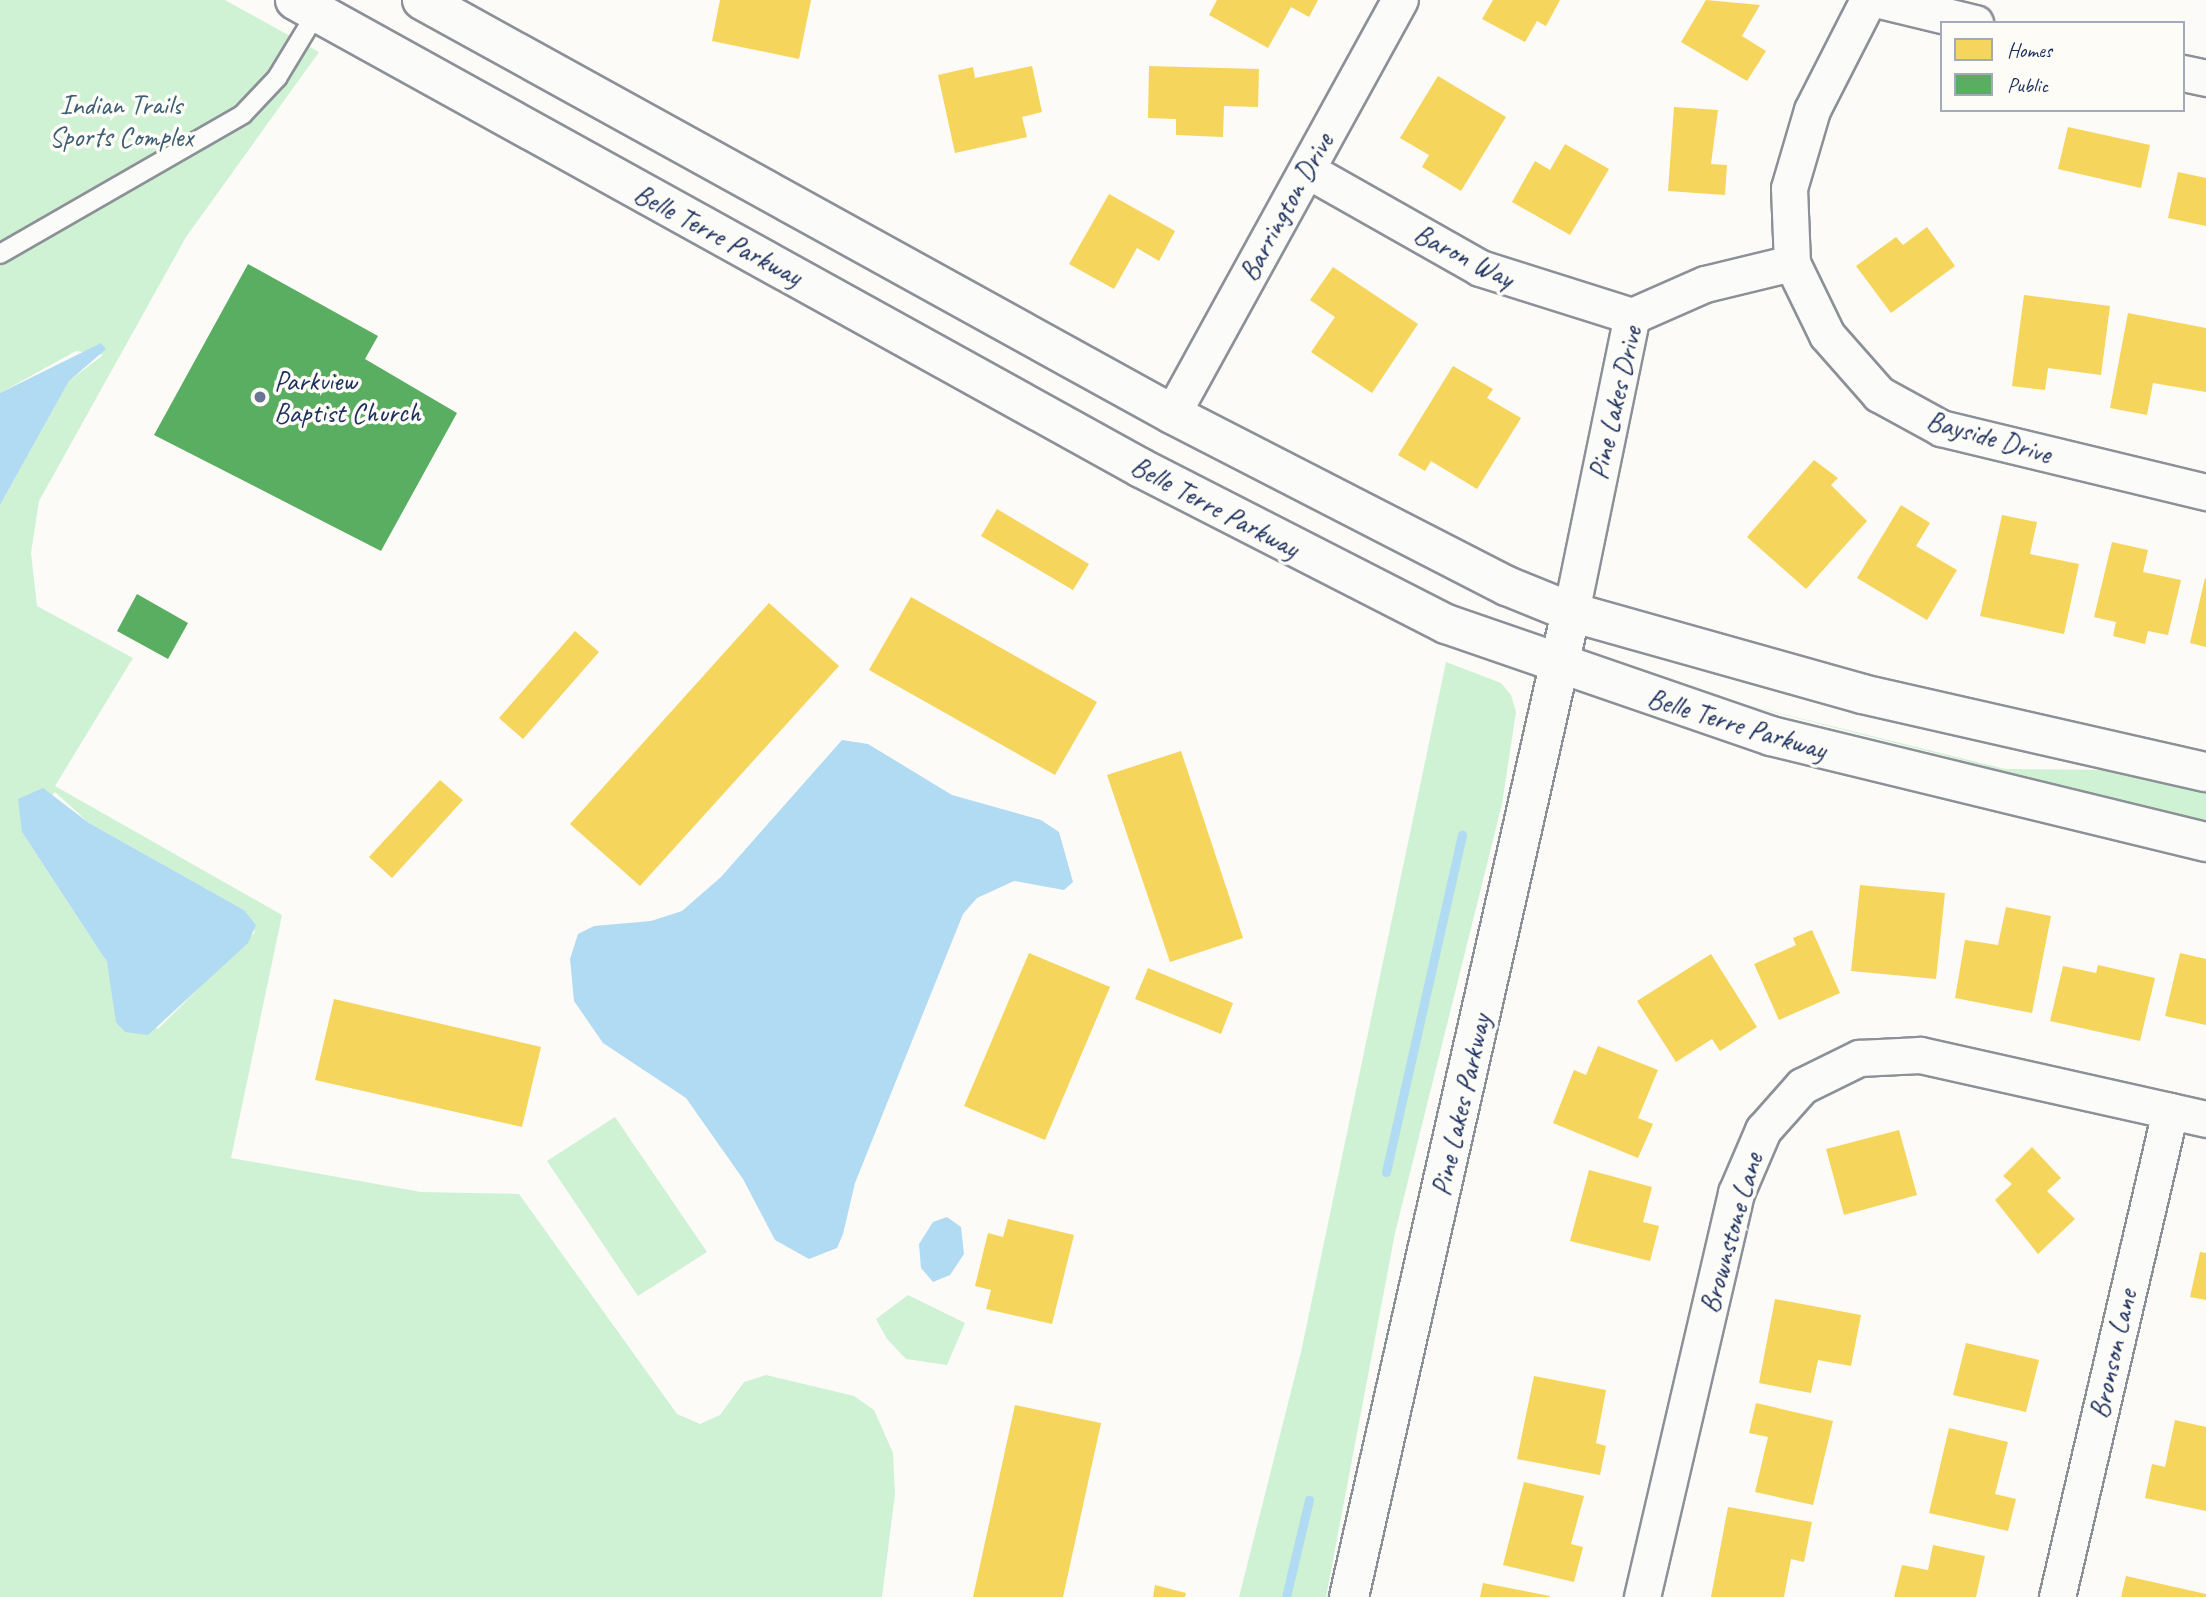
<!DOCTYPE html>
<style>
body{margin:0}
#map{position:relative;width:2206px;height:1597px;overflow:hidden;background:#fcfbf8;font-family:Caveat,sans-serif}
div>[style]{position:absolute}
[style*='--x']{left:calc(var(--x)*1px);top:calc(var(--y)*1px);width:calc(var(--w)*1px);rotate:calc(var(--a)*1deg)}
.green>*{inset:0;background:#cef2d3}
.water>*{inset:0;background:#b0dbf2}
.homes>*{inset:0;background:#f6d55c}
.public>*{inset:0;background:#5aae61}
.stream>*{height:9px;margin:-4.5px;padding:0 4.5px;transform-origin:4.5px;border-radius:4.5px;background:#b0dbf2}
.roads{filter:drop-shadow(2px 0 #8c9097) drop-shadow(-2px 0 #8c9097) drop-shadow(0 2px #8c9097) drop-shadow(0 -2px #8c9097)}
.lane>*{height:18px;margin:-9px;padding:0 9px;transform-origin:9px;border-radius:9px;background:#fbfbf9}
.street>*{height:35px;margin:-17.5px;padding:0 17.5px;transform-origin:17.5px;border-radius:17.5px;background:#fbfbf9}
.secondary>*{height:38px;margin:-19px;padding:0 19px;transform-origin:19px;border-radius:19px;background:#fbfbf9}
.dots>*{width:19px;height:19px;translate:-50% -50%;box-sizing:border-box;border:4px solid #fdfcf7;border-radius:50%}
span{translate:-50% -50%;white-space:nowrap;text-align:center;line-height:1.15;-webkit-text-stroke:7px #fdfcf7;paint-order:stroke}
.park-label{font-size:28px;color:#3e5e74}
.street-label{font-size:28px;color:#1b2f5e}
.poi-label{font-size:28px;color:#1b2f5e}
.left{translate:0 -50%;text-align:left}
.legend{position:absolute;left:1940px;top:21px;width:245px;height:91px;box-sizing:border-box;background:#fdfcf7;border:2px solid #a3aaba;margin:0;padding:9px 12px;list-style:none;font-size:21px;color:#1b2f5e}
.legend li{display:flex;align-items:center;gap:14px;height:35px}
.legend b{width:35px;border:2px solid #a3aaba}
</style>
<div id="map">
<div class="green">
<i style="clip-path:polygon(evenodd,0 0,225px 0,319px 52px,186px 237px,39px 501px,31px 553px,37px 606px,133px 658px,55px 786px,282px 915px,231px 1158px,421px 1192px,519px 1194px,677px 1414px,700px 1424px,720px 1415px,744px 1382px,766px 1375px,854px 1396px,874px 1410px,893px 1453px,895px 1494px,882px 1597px,0 1597px,0 505px,69px 381px,103px 355px,76px 351px,0 393px,0 0,55px 792px,89px 823px,244px 910px,255px 932px,158px 1029px,115px 1000px,107px 962px,22px 832px,55px 792px)"></i>
<i style="clip-path:polygon(1446px 662px,1501px 683px,1511px 695px,1516px 712px,1502px 804px,1395px 1233px,1326px 1597px,1239px 1597px,1301px 1352px)"></i>
<i style="clip-path:polygon(1710px 696px,2005px 769px,2107px 770px,2206px 791px,2206px 822px)"></i>
<i style="clip-path:polygon(615px 1117px,707px 1252px,638px 1296px,547px 1161px)"></i>
<i style="clip-path:polygon(908px 1295px,965px 1323px,947px 1365px,906px 1359px,887px 1339px,876px 1319px)"></i>
</div>
<div class="water">
<i style="clip-path:polygon(101px 343px,106px 349px,69px 381px,0 505px,0 393px)"></i>
<i style="clip-path:polygon(842px 740px,868px 744px,952px 795px,1041px 820px,1059px 832px,1073px 882px,1064px 890px,1014px 881px,977px 898px,963px 914px,855px 1183px,843px 1234px,837px 1248px,809px 1259px,775px 1240px,743px 1179px,686px 1098px,603px 1043px,574px 1001px,570px 959px,578px 934px,594px 926px,651px 921px,682px 911px,721px 877px)"></i>
<i style="clip-path:polygon(43px 788px,89px 823px,244px 910px,256px 925px,248px 943px,148px 1035px,125px 1032px,116px 1022px,107px 962px,22px 832px,18px 799px)"></i>
<i style="clip-path:polygon(947px 1217px,961px 1227px,964px 1254px,950px 1275px,933px 1282px,921px 1268px,919px 1244px,933px 1222px)"></i>
</div>
<div class="homes">
<i style="clip-path:polygon(720px 0,811px 0,799px 59px,712px 41px)"></i>
<i style="clip-path:polygon(1217px 0,1318px 0,1309px 17px,1291px 7px,1268px 48px,1209px 15px)"></i>
<i style="clip-path:polygon(1493px 0,1560px 0,1546px 26px,1537px 21px,1525px 42px,1482px 19px)"></i>
<i style="clip-path:polygon(1706px 0,1760px 5px,1742px 36px,1766px 51px,1747px 81px,1681px 42px)"></i>
<i style="clip-path:polygon(1032px 66px,1042px 112px,1022px 117px,1027px 137px,955px 153px,938px 75px,973px 67px,975px 78px)"></i>
<i style="clip-path:polygon(1149px 66px,1259px 69px,1258px 107px,1224px 106px,1223px 137px,1176px 135px,1176px 119px,1148px 118px)"></i>
<i style="clip-path:polygon(1438px 76px,1506px 117px,1461px 191px,1422px 167px,1429px 155px,1400px 138px)"></i>
<i style="clip-path:polygon(1674px 107px,1718px 110px,1711px 164px,1727px 165px,1725px 195px,1668px 191px)"></i>
<i style="clip-path:polygon(2068px 127px,2150px 145px,2141px 188px,2058px 169px)"></i>
<i style="clip-path:polygon(1565px 144px,1609px 169px,1570px 235px,1512px 202px,1535px 161px,1550px 170px)"></i>
<i style="clip-path:polygon(2178px 172px,2206px 178px,2206px 226px,2168px 218px)"></i>
<i style="clip-path:polygon(1109px 194px,1175px 231px,1159px 261px,1137px 248px,1114px 289px,1069px 264px)"></i>
<i style="clip-path:polygon(1927px 227px,1955px 266px,1891px 313px,1856px 266px,1896px 237px,1903px 245px)"></i>
<i style="clip-path:polygon(1333px 267px,1418px 324px,1372px 393px,1311px 352px,1335px 317px,1310px 300px)"></i>
<i style="clip-path:polygon(2024px 295px,2110px 306px,2101px 375px,2048px 368px,2045px 390px,2012px 386px)"></i>
<i style="clip-path:polygon(2128px 313px,2206px 328px,2206px 392px,2153px 383px,2147px 415px,2110px 408px)"></i>
<i style="clip-path:polygon(1453px 366px,1493px 389px,1487px 398px,1521px 418px,1477px 489px,1431px 461px,1425px 471px,1398px 455px)"></i>
<i style="clip-path:polygon(1814px 460px,1838px 478px,1831px 485px,1867px 521px,1806px 589px,1747px 537px)"></i>
<i style="clip-path:polygon(1901px 505px,1930px 523px,1916px 546px,1957px 570px,1927px 620px,1857px 578px)"></i>
<i style="clip-path:polygon(997px 509px,1089px 564px,1073px 590px,981px 536px)"></i>
<i style="clip-path:polygon(2002px 515px,2037px 522px,2030px 554px,2079px 564px,2064px 634px,1980px 616px)"></i>
<i style="clip-path:polygon(2112px 542px,2148px 550px,2143px 572px,2181px 580px,2168px 635px,2148px 631px,2145px 644px,2113px 636px,2116px 622px,2094px 617px)"></i>
<i style="clip-path:polygon(2205px 578px,2206px 579px,2206px 647px,2190px 643px)"></i>
<i style="clip-path:polygon(911px 597px,1097px 702px,1055px 775px,869px 670px)"></i>
<i style="clip-path:polygon(769px 603px,839px 666px,640px 886px,570px 824px)"></i>
<i style="clip-path:polygon(575px 631px,599px 652px,523px 739px,499px 718px)"></i>
<i style="clip-path:polygon(1181px 751px,1243px 938px,1170px 962px,1107px 775px)"></i>
<i style="clip-path:polygon(440px 780px,463px 800px,392px 878px,369px 857px)"></i>
<i style="clip-path:polygon(1860px 885px,1945px 893px,1936px 979px,1851px 971px)"></i>
<i style="clip-path:polygon(2006px 907px,2051px 916px,2032px 1013px,1955px 998px,1965px 940px,1998px 945px)"></i>
<i style="clip-path:polygon(1812px 930px,1840px 993px,1779px 1020px,1754px 964px,1796px 945px,1793px 938px)"></i>
<i style="clip-path:polygon(1029px 953px,1110px 987px,1045px 1140px,964px 1106px)"></i>
<i style="clip-path:polygon(2180px 953px,2206px 959px,2206px 1025px,2165px 1016px)"></i>
<i style="clip-path:polygon(1711px 954px,1757px 1027px,1720px 1051px,1712px 1039px,1676px 1062px,1637px 1001px)"></i>
<i style="clip-path:polygon(2098px 965px,2155px 978px,2140px 1041px,2050px 1021px,2063px 966px,2096px 973px)"></i>
<i style="clip-path:polygon(1148px 968px,1233px 1003px,1221px 1034px,1135px 999px)"></i>
<i style="clip-path:polygon(334px 999px,541px 1047px,522px 1127px,315px 1080px)"></i>
<i style="clip-path:polygon(1598px 1046px,1658px 1070px,1638px 1118px,1653px 1124px,1638px 1158px,1553px 1123px,1574px 1070px,1586px 1075px)"></i>
<i style="clip-path:polygon(1899px 1130px,1917px 1195px,1844px 1215px,1826px 1149px)"></i>
<i style="clip-path:polygon(2032px 1147px,2061px 1178px,2047px 1191px,2075px 1219px,2038px 1254px,1995px 1200px,2012px 1184px,2003px 1176px)"></i>
<i style="clip-path:polygon(1589px 1170px,1652px 1187px,1643px 1222px,1659px 1226px,1650px 1261px,1570px 1241px)"></i>
<i style="clip-path:polygon(1008px 1219px,1074px 1235px,1052px 1324px,986px 1309px,991px 1290px,975px 1286px,988px 1233px,1003px 1237px)"></i>
<i style="clip-path:polygon(2200px 1252px,2206px 1253px,2206px 1300px,2190px 1297px)"></i>
<i style="clip-path:polygon(1775px 1299px,1861px 1315px,1851px 1366px,1818px 1360px,1811px 1393px,1759px 1383px)"></i>
<i style="clip-path:polygon(1966px 1343px,2039px 1360px,2026px 1412px,1953px 1395px)"></i>
<i style="clip-path:polygon(1534px 1376px,1606px 1390px,1596px 1443px,1606px 1446px,1600px 1475px,1517px 1459px)"></i>
<i style="clip-path:polygon(1756px 1403px,1833px 1421px,1813px 1505px,1755px 1492px,1768px 1437px,1749px 1433px)"></i>
<i style="clip-path:polygon(1015px 1405px,1101px 1423px,1063px 1597px,973px 1597px)"></i>
<i style="clip-path:polygon(2175px 1420px,2206px 1427px,2206px 1511px,2145px 1498px,2152px 1464px,2165px 1467px)"></i>
<i style="clip-path:polygon(1949px 1428px,2008px 1442px,1995px 1494px,2016px 1499px,2008px 1531px,1929px 1513px)"></i>
<i style="clip-path:polygon(1524px 1482px,1584px 1496px,1571px 1544px,1583px 1547px,1574px 1582px,1503px 1565px)"></i>
<i style="clip-path:polygon(1728px 1507px,1812px 1522px,1804px 1562px,1791px 1559px,1784px 1597px,1711px 1597px)"></i>
<i style="clip-path:polygon(1933px 1545px,1985px 1556px,1976px 1597px,1894px 1597px,1902px 1565px,1928px 1570px)"></i>
<i style="clip-path:polygon(2126px 1576px,2206px 1594px,2206px 1597px,2121px 1597px)"></i>
<i style="clip-path:polygon(1483px 1583px,1550px 1596px,1550px 1597px,1480px 1597px)"></i>
<i style="clip-path:polygon(1155px 1585px,1186px 1593px,1185px 1597px,1153px 1597px)"></i>
</div>
<div class="public">
<i style="clip-path:polygon(248px 264px,378px 336px,365px 359px,457px 413px,381px 551px,154px 435px)"></i>
<i style="clip-path:polygon(137px 594px,188px 623px,168px 659px,117px 631px)"></i>
</div>
<div class="stream">
<i style="--x:1386;--y:1172;--w:346;--a:-77.3"></i>
<i style="--x:1286;--y:1597;--w:100;--a:-76.7"></i>
</div>
<div class="roads">
<div class="lane">
<i style="--x:0;--y:254;--w:280;--a:-29.9"></i>
<i style="--x:243;--y:114;--w:50;--a:-46.6"></i>
<i style="--x:277;--y:78;--w:77;--a:-58.8"></i>
</div>
<div class="street">
<i style="--x:1868;--y:0;--w:123;--a:117"></i>
<i style="--x:1812;--y:110;--w:81;--a:106.4"></i>
<i style="--x:1789;--y:188;--w:75;--a:87.7"></i>
<i style="--x:1792;--y:263;--w:80;--a:64.1"></i>
<i style="--x:1827;--y:335;--w:79;--a:48.6"></i>
<i style="--x:1879;--y:394;--w:71;--a:28.7"></i>
<i style="--x:1941;--y:428;--w:273;--a:13.6"></i>
<i style="--x:1880;--y:0;--w:98;--a:13.6"></i>
<i style="--x:2183;--y:73;--w:24;--a:12"></i>
<i style="--x:1307;--y:170;--w:199;--a:29.5"></i>
<i style="--x:1480;--y:268;--w:159;--a:17.5"></i>
<i style="--x:1172;--y:414;--w:473;--a:-61.2"></i>
<i style="--x:1571;--y:612;--w:302;--a:-78.4"></i>
<i style="--x:1632;--y:316;--w:80;--a:-23.7"></i>
<i style="--x:1705;--y:284;--w:89;--a:-13.6"></i>
<i style="--x:1642;--y:1597;--w:415;--a:-76.9"></i>
<i style="--x:1736;--y:1193;--w:69;--a:-66.8"></i>
<i style="--x:1763;--y:1130;--w:59;--a:-48.4"></i>
<i style="--x:1802;--y:1086;--w:64;--a:-26.2"></i>
<i style="--x:1859;--y:1058;--w:61;--a:-2.8"></i>
<i style="--x:1920;--y:1055;--w:293;--a:12.6"></i>
<i style="--x:2057;--y:1597;--w:499;--a:-76.9"></i>
</div>
<div class="secondary">
<i style="--x:295;--y:0;--w:967;--a:28.95"></i>
<i style="--x:1141;--y:468;--w:343;--a:27.1"></i>
<i style="--x:1446;--y:624;--w:344;--a:19"></i>
<i style="--x:1771;--y:736;--w:448;--a:13.7"></i>
<i style="--x:422;--y:0;--w:857;--a:28.9"></i>
<i style="--x:1172;--y:414;--w:377;--a:27.2"></i>
<i style="--x:1507;--y:586;--w:69;--a:22.1"></i>
<i style="--x:1571;--y:612;--w:302;--a:15.7"></i>
<i style="--x:1862;--y:694;--w:353;--a:12.8"></i>
<i style="--x:1349;--y:1597;--w:1010;--a:-77.3"></i>
</div>
</div>
<div class="dots">
<i style="left:260px;top:397px;background:#6a7694"></i>
</div>
<div class="park-label">
<span style="left:121px;top:121px">Indian Trails<br>Sports Complex</span>
</div>
<div class="street-label">
<span style="left:1286px;top:207px;rotate:-61deg">Barrington Drive</span>
<span style="left:718px;top:235px;rotate:28deg">Belle Terre Parkway</span>
<span style="left:1464px;top:256px;rotate:27deg">Baron Way</span>
<span style="left:1615px;top:403px;rotate:-77deg">Pine Lakes Drive</span>
<span style="left:1989px;top:437px;rotate:16deg">Bayside Drive</span>
<span style="left:1215px;top:507px;rotate:28deg">Belle Terre Parkway</span>
<span style="left:1737px;top:724px;rotate:17deg">Belle Terre Parkway</span>
<span style="left:1461px;top:1105px;rotate:-77deg">Pine Lakes Parkway</span>
<span style="left:1731px;top:1233px;rotate:-74deg">Brownstone Lane</span>
<span style="left:2113px;top:1354px;rotate:-77deg">Bronson Lane</span>
</div>
<div class="poi-label">
<span class="left" style="left:274px;top:397px">Parkview<br>Baptist Church</span>
</div>
<ul class="legend">
<li><b style="height:19px;background:#f6d55c"></b>Homes</li>
<li><b style="height:19px;background:#5aae61"></b>Public</li>
</ul>
</div>
